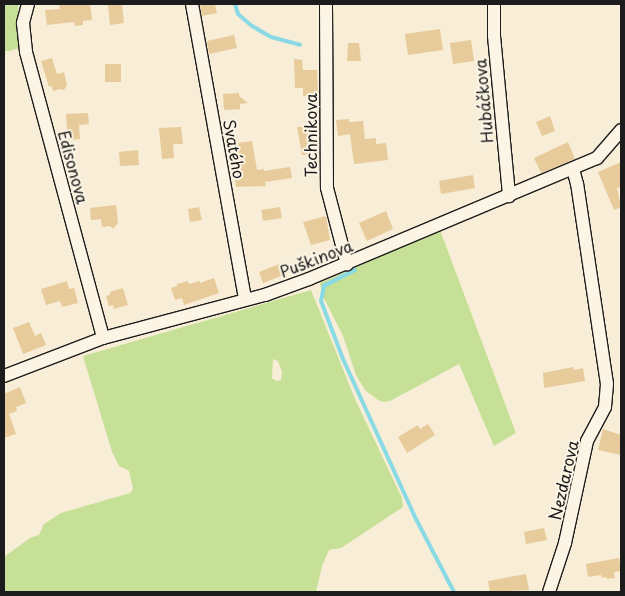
<!DOCTYPE html>
<meta charset="utf-8">
<style>
body{margin:0}
#map{position:relative;width:625px;height:596px;overflow:hidden;background:#f8edd6;font-family:"Playpen Sans",sans-serif}
div>[style]{position:absolute}
[style*='--x']{left:calc(var(--x)*1px);top:calc(var(--y)*1px);width:calc(var(--w)*1px);rotate:calc(var(--a)*1deg)}
.green>*{inset:0;background:#c6e197}
.stream>*{height:4px;margin:-2px;padding:0 2px;transform-origin:2px;border-radius:2px;background:#8adae6}
.building>*{inset:0;background:#e7cb9b}
.roads{filter:drop-shadow(1px 0 #1c1c1c) drop-shadow(-1px 0 #1c1c1c) drop-shadow(0 1px #1c1c1c) drop-shadow(0 -1px #1c1c1c)}
.street>*{height:12px;margin:-6px;padding:0 6px;transform-origin:6px;border-radius:6px;background:#fcf5e5}
span{translate:-50% -50%;white-space:nowrap;text-align:center;line-height:1.15;-webkit-text-stroke:4px #fcf5e5;paint-order:stroke}
.street-label{font-size:16px;color:#1c1c1c}
.frame{position:absolute;inset:0;border:5px solid #1c1c1c;pointer-events:none}
</style>
<div id="map">
<div class="green">
<i style="clip-path:polygon(4px 4px,18px 4px,19px 48px,10px 51px,4px 51px)"></i>
<i style="clip-path:polygon(440px 230px,516px 433px,494px 446px,459px 364px,390px 401px,384px 402px,378px 400px,365px 390px,356px 375px,343px 336px,322px 294px,320px 283px)"></i>
<i style="clip-path:polygon(evenodd,311px 290px,355px 399px,402px 498px,403px 507px,341px 548px,329px 550px,322px 566px,316px 592px,4px 592px,4px 557px,30px 538px,39px 535px,44px 524px,61px 513px,130px 493px,133px 489px,129px 471px,119px 466px,112px 452px,83px 356px,311px 290px,273px 359px,278px 361px,282px 372px,281px 380px,276px 381px,272px 378px,273px 359px)"></i>
</div>
<div class="stream">
<i style="--x:235;--y:4;--w:10;--a:73"></i>
<i style="--x:238;--y:14;--w:18;--a:41"></i>
<i style="--x:252;--y:26;--w:22;--a:30"></i>
<i style="--x:271;--y:37;--w:30;--a:15"></i>
<i style="--x:355;--y:270;--w:35;--a:153"></i>
<i style="--x:324;--y:286;--w:15;--a:101"></i>
<i style="--x:321;--y:301;--w:62;--a:69.2"></i>
<i style="--x:343;--y:359;--w:176;--a:65.5"></i>
<i style="--x:416;--y:519;--w:82;--a:62.5"></i>
</div>
<div class="building">
<i style="clip-path:polygon(59px 4px,90px 4px,92px 20px,83px 21px,83px 25px,75px 26px,74px 22px,47px 25px,45px 10px,60px 9px)"></i>
<i style="clip-path:polygon(108px 4px,122px 4px,124px 23px,110px 25px)"></i>
<i style="clip-path:polygon(200px 4px,215px 4px,217px 13px,202px 16px)"></i>
<i style="clip-path:polygon(440px 29px,443px 50px,408px 55px,405px 34px)"></i>
<i style="clip-path:polygon(234px 35px,237px 48px,209px 54px,207px 41px)"></i>
<i style="clip-path:polygon(471px 40px,474px 61px,453px 64px,450px 43px)"></i>
<i style="clip-path:polygon(348px 43px,359px 43px,361px 61px,347px 61px)"></i>
<i style="clip-path:polygon(52px 58px,57px 74px,64px 72px,67px 85px,64px 90px,60px 89px,53px 91px,52px 86px,49px 87px,41px 61px)"></i>
<i style="clip-path:polygon(294px 59px,302px 60px,303px 70px,317px 70px,318px 96px,303px 96px,303px 88px,295px 88px)"></i>
<i style="clip-path:polygon(105px 64px,121px 64px,121px 82px,105px 82px)"></i>
<i style="clip-path:polygon(239px 93px,239px 96px,248px 103px,240px 104px,240px 109px,224px 110px,223px 94px)"></i>
<i style="clip-path:polygon(88px 113px,89px 124px,79px 125px,80px 139px,68px 140px,66px 114px)"></i>
<i style="clip-path:polygon(550px 116px,555px 131px,542px 136px,536px 122px)"></i>
<i style="clip-path:polygon(349px 119px,349px 122px,363px 121px,365px 139px,376px 138px,376px 144px,386px 143px,388px 160px,354px 164px,350px 134px,338px 136px,336px 120px)"></i>
<i style="clip-path:polygon(314px 126px,318px 154px,302px 155px,297px 127px)"></i>
<i style="clip-path:polygon(181px 127px,183px 144px,173px 144px,174px 158px,162px 159px,159px 128px)"></i>
<i style="clip-path:polygon(252px 141px,257px 170px,264px 169px,264px 171px,290px 167px,292px 178px,265px 182px,266px 186px,236px 187px,234px 173px,240px 172px,237px 143px)"></i>
<i style="clip-path:polygon(568px 142px,575px 159px,541px 173px,534px 158px)"></i>
<i style="clip-path:polygon(138px 150px,139px 165px,120px 166px,119px 152px)"></i>
<i style="clip-path:polygon(621px 162px,621px 187px,617px 188px,621px 207px,614px 210px,598px 172px)"></i>
<i style="clip-path:polygon(473px 175px,475px 188px,441px 194px,439px 181px)"></i>
<i style="clip-path:polygon(116px 205px,118px 223px,113px 229px,110px 226px,102px 227px,101px 219px,91px 220px,90px 208px)"></i>
<i style="clip-path:polygon(199px 207px,202px 220px,190px 222px,188px 209px)"></i>
<i style="clip-path:polygon(280px 207px,282px 218px,263px 221px,261px 210px)"></i>
<i style="clip-path:polygon(386px 211px,393px 229px,367px 241px,359px 223px)"></i>
<i style="clip-path:polygon(326px 216px,330px 240px,311px 245px,303px 222px)"></i>
<i style="clip-path:polygon(282px 263px,286px 274px,263px 283px,259px 272px)"></i>
<i style="clip-path:polygon(214px 278px,219px 293px,184px 305px,182px 298px,175px 300px,171px 288px,177px 286px,177px 284px,188px 281px,189px 284px,200px 281px,200px 283px)"></i>
<i style="clip-path:polygon(67px 281px,69px 289px,74px 288px,78px 303px,62px 307px,60px 301px,46px 305px,41px 289px)"></i>
<i style="clip-path:polygon(123px 288px,128px 305px,114px 309px,113px 305px,109px 306px,106px 296px,110px 295px,110px 292px)"></i>
<i style="clip-path:polygon(29px 322px,35px 336px,41px 333px,46px 345px,23px 354px,13px 328px)"></i>
<i style="clip-path:polygon(573px 367px,574px 370px,583px 368px,585px 381px,544px 388px,543px 373px)"></i>
<i style="clip-path:polygon(20px 387px,26px 403px,16px 407px,17px 411px,9px 414px,16px 434px,4px 438px,4px 394px)"></i>
<i style="clip-path:polygon(428px 424px,435px 435px,407px 453px,398px 437px,418px 425px,420px 429px)"></i>
<i style="clip-path:polygon(603px 429px,621px 435px,621px 455px,598px 450px)"></i>
<i style="clip-path:polygon(544px 528px,547px 540px,526px 544px,524px 532px)"></i>
<i style="clip-path:polygon(619px 558px,621px 571px,614px 572px,615px 578px,607px 579px,606px 577px,602px 578px,601px 575px,588px 577px,586px 564px)"></i>
<i style="clip-path:polygon(526px 574px,529px 590px,490px 592px,488px 581px)"></i>
</div>
<div class="roads">
<div class="street">
<i style="--x:28;--y:4;--w:20;--a:105"></i>
<i style="--x:23;--y:23;--w:29;--a:84"></i>
<i style="--x:26;--y:52;--w:296;--a:74.9"></i>
<i style="--x:192;--y:4;--w:300;--a:79.8"></i>
<i style="--x:326;--y:4;--w:184;--a:89.7"></i>
<i style="--x:327;--y:188;--w:79;--a:75.3"></i>
<i style="--x:494;--y:4;--w:32;--a:90"></i>
<i style="--x:494;--y:36;--w:161;--a:84.6"></i>
<i style="--x:4;--y:376;--w:106;--a:-21"></i>
<i style="--x:103;--y:338;--w:168;--a:-14.9"></i>
<i style="--x:265;--y:295;--w:47;--a:-20"></i>
<i style="--x:309;--y:279;--w:312;--a:-22.8"></i>
<i style="--x:597;--y:158;--w:37;--a:-49"></i>
<i style="--x:549;--y:592;--w:52;--a:-71.9"></i>
<i style="--x:565;--y:543;--w:104;--a:-77.8"></i>
<i style="--x:587;--y:441;--w:38;--a:-62"></i>
<i style="--x:605;--y:407;--w:23;--a:-85"></i>
<i style="--x:607;--y:384;--w:202;--a:-98.5"></i>
<i style="--x:577;--y:184;--w:16;--a:-105"></i>
</div>
</div>
<div class="street-label">
<span style="left:483px;top:101px;rotate:-95deg">Hubáčkova</span>
<span style="left:310px;top:135px;rotate:-90deg">Technikova</span>
<span style="left:235px;top:149px;rotate:80deg">Svatého</span>
<span style="left:74px;top:167px;rotate:75deg">Edisonova</span>
<span style="left:316px;top:258px;rotate:-21deg">Puškinova</span>
<span style="left:563px;top:480px;rotate:-77deg">Nezdarova</span>
</div>
<div class="frame"></div>
</div>
